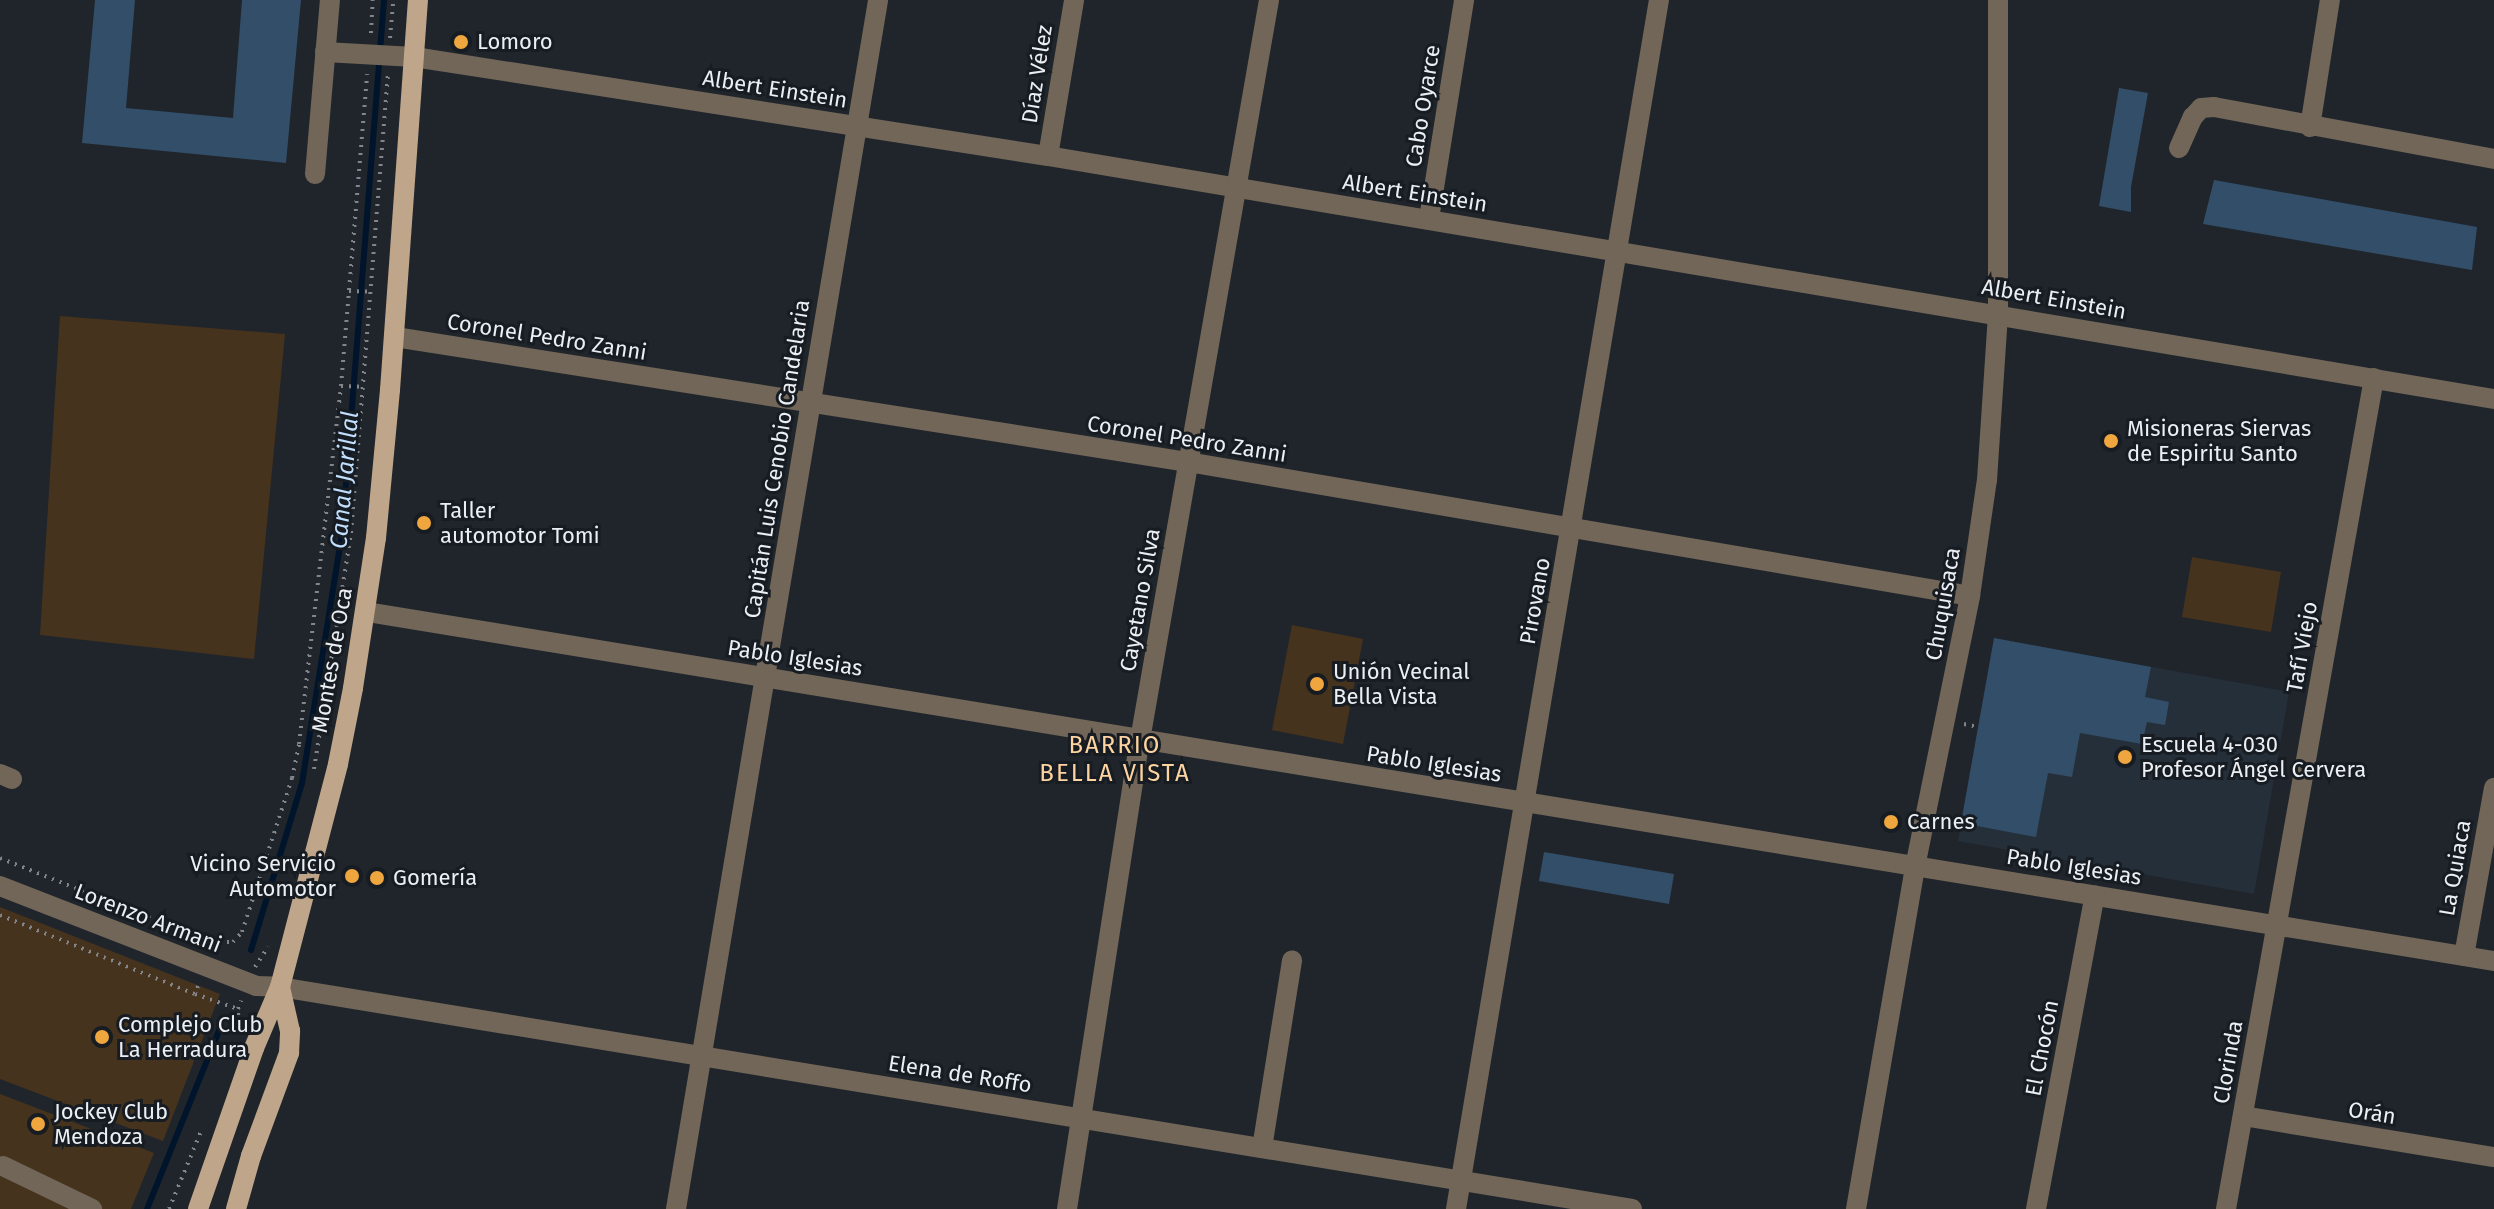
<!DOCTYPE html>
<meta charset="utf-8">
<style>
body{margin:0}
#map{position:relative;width:2494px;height:1209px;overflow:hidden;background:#20252b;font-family:"Fira Sans",sans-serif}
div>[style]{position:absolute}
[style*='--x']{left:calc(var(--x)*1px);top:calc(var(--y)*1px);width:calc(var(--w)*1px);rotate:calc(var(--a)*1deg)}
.built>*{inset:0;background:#252f3a}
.green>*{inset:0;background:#46331d}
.stream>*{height:6px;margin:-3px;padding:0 3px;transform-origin:3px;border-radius:3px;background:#00142c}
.building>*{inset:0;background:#324e69}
.path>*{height:4px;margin-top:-2px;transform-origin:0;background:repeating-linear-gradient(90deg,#82868b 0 2px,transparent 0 8px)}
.minor>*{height:20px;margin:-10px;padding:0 10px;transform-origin:10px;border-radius:10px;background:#716658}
.major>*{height:20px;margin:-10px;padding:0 10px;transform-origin:10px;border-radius:10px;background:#bfa68a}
.dots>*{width:22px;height:22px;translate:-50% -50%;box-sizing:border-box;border:4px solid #161c22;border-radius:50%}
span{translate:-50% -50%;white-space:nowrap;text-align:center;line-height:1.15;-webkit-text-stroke:6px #161c22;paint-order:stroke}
.poi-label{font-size:22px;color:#ebeff3}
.left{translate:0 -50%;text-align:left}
.right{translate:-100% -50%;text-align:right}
.street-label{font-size:22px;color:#ebeff3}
.water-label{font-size:24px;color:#c1defd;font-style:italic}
.neighbourhood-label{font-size:24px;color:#fdd3a1;letter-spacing:2px}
</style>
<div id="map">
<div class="built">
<i style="clip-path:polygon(1994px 638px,2289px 692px,2254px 894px,1958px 841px)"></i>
</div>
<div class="green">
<i style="clip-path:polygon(60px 316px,285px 334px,254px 659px,40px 635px)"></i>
<i style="clip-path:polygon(2192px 557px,2281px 572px,2271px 632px,2182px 617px)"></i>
<i style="clip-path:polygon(1292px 625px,1363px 639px,1343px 744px,1272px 730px)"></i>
<i style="clip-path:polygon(0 907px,220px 994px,163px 1141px,0 1079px)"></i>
<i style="clip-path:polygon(0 1094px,154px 1153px,131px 1209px,0 1209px)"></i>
</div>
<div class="stream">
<i style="--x:251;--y:950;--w:175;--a:-73"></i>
<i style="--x:302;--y:783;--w:252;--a:-80.9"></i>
<i style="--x:342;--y:534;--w:536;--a:-85.5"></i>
<i style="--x:147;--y:1209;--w:195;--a:-68"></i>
</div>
<div class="building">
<i style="clip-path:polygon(95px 0,135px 0,126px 108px,233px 118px,242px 0,301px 0,286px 163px,82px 143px)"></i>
<i style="clip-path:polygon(2119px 88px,2148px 93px,2131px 187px,2131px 212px,2099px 206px)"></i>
<i style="clip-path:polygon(2214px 180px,2477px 227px,2472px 270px,2203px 224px)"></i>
<i style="clip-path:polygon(1994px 638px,2151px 667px,2145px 697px,2169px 702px,2165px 725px,2147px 722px,2142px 744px,2080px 733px,2072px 777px,2048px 773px,2036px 837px,1961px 823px)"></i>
<i style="clip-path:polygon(1544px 852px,1674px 874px,1669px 904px,1539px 881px)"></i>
</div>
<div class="path">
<i style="--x:371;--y:33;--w:33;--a:-87"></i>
<i style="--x:390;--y:38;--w:38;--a:-85"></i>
<i style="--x:349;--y:291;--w:24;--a:2"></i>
<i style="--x:341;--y:386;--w:23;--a:2"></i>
<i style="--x:1964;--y:724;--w:14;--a:12"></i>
<i style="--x:314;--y:769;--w:239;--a:-81.1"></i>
<i style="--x:351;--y:533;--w:460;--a:-85.4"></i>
<i style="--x:0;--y:858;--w:227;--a:21.7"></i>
<i style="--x:0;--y:915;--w:210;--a:22.1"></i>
<i style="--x:209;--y:947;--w:5;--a:-68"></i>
<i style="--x:211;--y:942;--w:22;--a:0"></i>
<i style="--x:233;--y:942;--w:13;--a:-48"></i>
<i style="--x:242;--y:932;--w:162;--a:-72"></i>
<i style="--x:292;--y:778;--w:35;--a:-78"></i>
<i style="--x:299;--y:744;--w:360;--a:-83.3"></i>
<i style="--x:341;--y:386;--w:313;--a:-85.2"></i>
<i style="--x:255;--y:967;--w:24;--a:-57"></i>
<i style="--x:198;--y:986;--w:9;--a:111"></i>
<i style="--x:195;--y:994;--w:46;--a:19.2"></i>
<i style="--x:239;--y:1031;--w:22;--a:-93"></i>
<i style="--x:238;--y:1009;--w:9;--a:-69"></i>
<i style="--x:169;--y:1209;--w:87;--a:-67.6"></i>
</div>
<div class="minor">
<i style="--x:325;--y:52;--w:89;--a:3.2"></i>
<i style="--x:414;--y:57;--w:642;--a:8.88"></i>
<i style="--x:1048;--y:156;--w:1466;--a:9.54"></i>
<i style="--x:2310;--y:127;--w:129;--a:-81.1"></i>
<i style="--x:2179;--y:148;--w:34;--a:-66"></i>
<i style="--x:2193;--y:117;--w:12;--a:-48"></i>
<i style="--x:2201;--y:108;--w:13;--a:-4"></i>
<i style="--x:2214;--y:107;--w:285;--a:10.5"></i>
<i style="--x:1048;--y:156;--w:158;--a:-80.5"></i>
<i style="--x:315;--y:174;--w:175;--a:-85.1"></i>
<i style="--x:1429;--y:219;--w:222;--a:-80.9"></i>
<i style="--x:395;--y:337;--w:803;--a:8.96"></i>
<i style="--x:1188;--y:462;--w:793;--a:9.72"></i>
<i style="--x:367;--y:612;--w:2155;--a:9.32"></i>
<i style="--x:0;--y:774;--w:13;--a:23"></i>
<i style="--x:0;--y:886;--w:275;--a:21.3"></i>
<i style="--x:256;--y:986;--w:24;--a:2"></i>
<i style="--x:280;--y:987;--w:1370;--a:9.32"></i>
<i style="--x:2464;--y:956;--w:171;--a:-79.9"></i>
<i style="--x:2243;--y:1116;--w:254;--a:9.3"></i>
<i style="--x:1262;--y:1148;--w:190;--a:-80.9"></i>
<i style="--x:3;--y:1166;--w:99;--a:25.8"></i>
<i style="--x:676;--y:1209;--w:1226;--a:-80.51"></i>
<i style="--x:1067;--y:1209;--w:475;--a:-81.2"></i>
<i style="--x:1140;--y:740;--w:751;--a:-80.11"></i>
<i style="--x:1456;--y:1209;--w:1226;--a:-80.47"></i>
<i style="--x:1856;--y:1209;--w:347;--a:-80.2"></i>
<i style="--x:1915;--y:867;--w:277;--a:-78.5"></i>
<i style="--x:1970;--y:596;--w:117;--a:-81.7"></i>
<i style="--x:1987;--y:480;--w:166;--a:-86.2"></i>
<i style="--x:1998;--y:314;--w:314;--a:-90"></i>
<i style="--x:2036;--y:1209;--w:319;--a:-79.4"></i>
<i style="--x:2226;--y:1209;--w:844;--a:-79.9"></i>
</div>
<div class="major">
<i style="--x:198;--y:1209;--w:170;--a:-70.8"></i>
<i style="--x:254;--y:1048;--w:66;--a:-66.9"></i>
<i style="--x:280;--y:987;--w:230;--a:-75.4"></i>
<i style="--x:338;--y:764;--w:77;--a:-78.8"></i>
<i style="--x:353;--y:688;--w:152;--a:-81.3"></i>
<i style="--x:376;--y:538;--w:149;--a:-84.6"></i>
<i style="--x:390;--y:390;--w:391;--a:-85.9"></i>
<i style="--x:236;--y:1209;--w:55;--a:-74.2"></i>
<i style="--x:251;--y:1156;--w:110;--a:-69.7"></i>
<i style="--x:289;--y:1053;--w:22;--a:-87"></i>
<i style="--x:290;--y:1031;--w:45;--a:-102.8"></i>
</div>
<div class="dots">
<i style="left:461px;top:42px;background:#f0a63e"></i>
<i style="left:2111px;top:441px;background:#f0a63e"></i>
<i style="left:424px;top:523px;background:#f0a63e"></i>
<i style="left:1317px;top:684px;background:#f0a63e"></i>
<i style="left:2125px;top:757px;background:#f0a63e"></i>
<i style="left:1891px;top:822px;background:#f0a63e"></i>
<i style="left:352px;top:876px;background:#f0a63e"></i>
<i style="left:377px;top:878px;background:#f0a63e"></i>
<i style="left:102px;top:1037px;background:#f0a63e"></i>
<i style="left:38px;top:1124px;background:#f0a63e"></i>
</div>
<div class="poi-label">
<span class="left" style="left:477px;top:42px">Lomoro</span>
<span class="left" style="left:2127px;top:441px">Misioneras Siervas<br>de Espiritu Santo</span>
<span class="left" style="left:440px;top:523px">Taller<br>automotor Tomi</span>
<span class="left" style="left:1333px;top:684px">Unión Vecinal<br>Bella Vista</span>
<span class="left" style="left:2141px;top:757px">Escuela 4-030<br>Profesor Ángel Cervera</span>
<span class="left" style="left:1907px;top:822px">Carnes</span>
<span class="right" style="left:336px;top:876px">Vicino Servicio<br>Automotor</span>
<span class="left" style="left:393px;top:878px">Gomería</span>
<span class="left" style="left:118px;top:1037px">Complejo Club<br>La Herradura</span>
<span class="left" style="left:54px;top:1124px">Jockey Club<br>Mendoza</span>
</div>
<div class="street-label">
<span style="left:1037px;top:74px;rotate:-81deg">Díaz Vélez</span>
<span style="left:775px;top:89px;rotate:9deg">Albert Einstein</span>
<span style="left:1423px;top:106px;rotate:-81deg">Cabo Oyarce</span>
<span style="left:1415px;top:193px;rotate:9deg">Albert Einstein</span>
<span style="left:2054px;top:299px;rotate:10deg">Albert Einstein</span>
<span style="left:547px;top:337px;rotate:9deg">Coronel Pedro Zanni</span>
<span style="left:1187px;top:439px;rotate:9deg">Coronel Pedro Zanni</span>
<span style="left:777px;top:459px;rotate:-81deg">Capitán Luis Cenobio Candelaria</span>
<span style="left:1140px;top:600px;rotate:-80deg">Cayetano Silva</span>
<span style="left:1535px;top:601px;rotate:-80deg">Pirovano</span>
<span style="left:1943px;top:604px;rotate:-80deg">Chuquisaca</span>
<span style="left:2302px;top:647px;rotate:-80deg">Tafí Viejo</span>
<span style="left:795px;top:658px;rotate:9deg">Pablo Iglesias</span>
<span style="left:332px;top:660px;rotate:-80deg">Montes de Oca</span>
<span style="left:1434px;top:764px;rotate:9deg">Pablo Iglesias</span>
<span style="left:2074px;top:867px;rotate:9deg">Pablo Iglesias</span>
<span style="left:2455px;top:868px;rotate:-80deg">La Quiaca</span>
<span style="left:148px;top:918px;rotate:21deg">Lorenzo Armani</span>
<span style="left:2042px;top:1048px;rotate:-79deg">El Chocón</span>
<span style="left:2228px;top:1062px;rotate:-80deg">Clorinda</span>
<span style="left:960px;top:1074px;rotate:9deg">Elena de Roffo</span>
<span style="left:2372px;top:1113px;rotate:9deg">Orán</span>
</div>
<div class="water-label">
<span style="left:345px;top:480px;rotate:-85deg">Canal Jarillal</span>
</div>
<div class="neighbourhood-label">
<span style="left:1115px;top:760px">BARRIO<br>BELLA VISTA</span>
</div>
</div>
